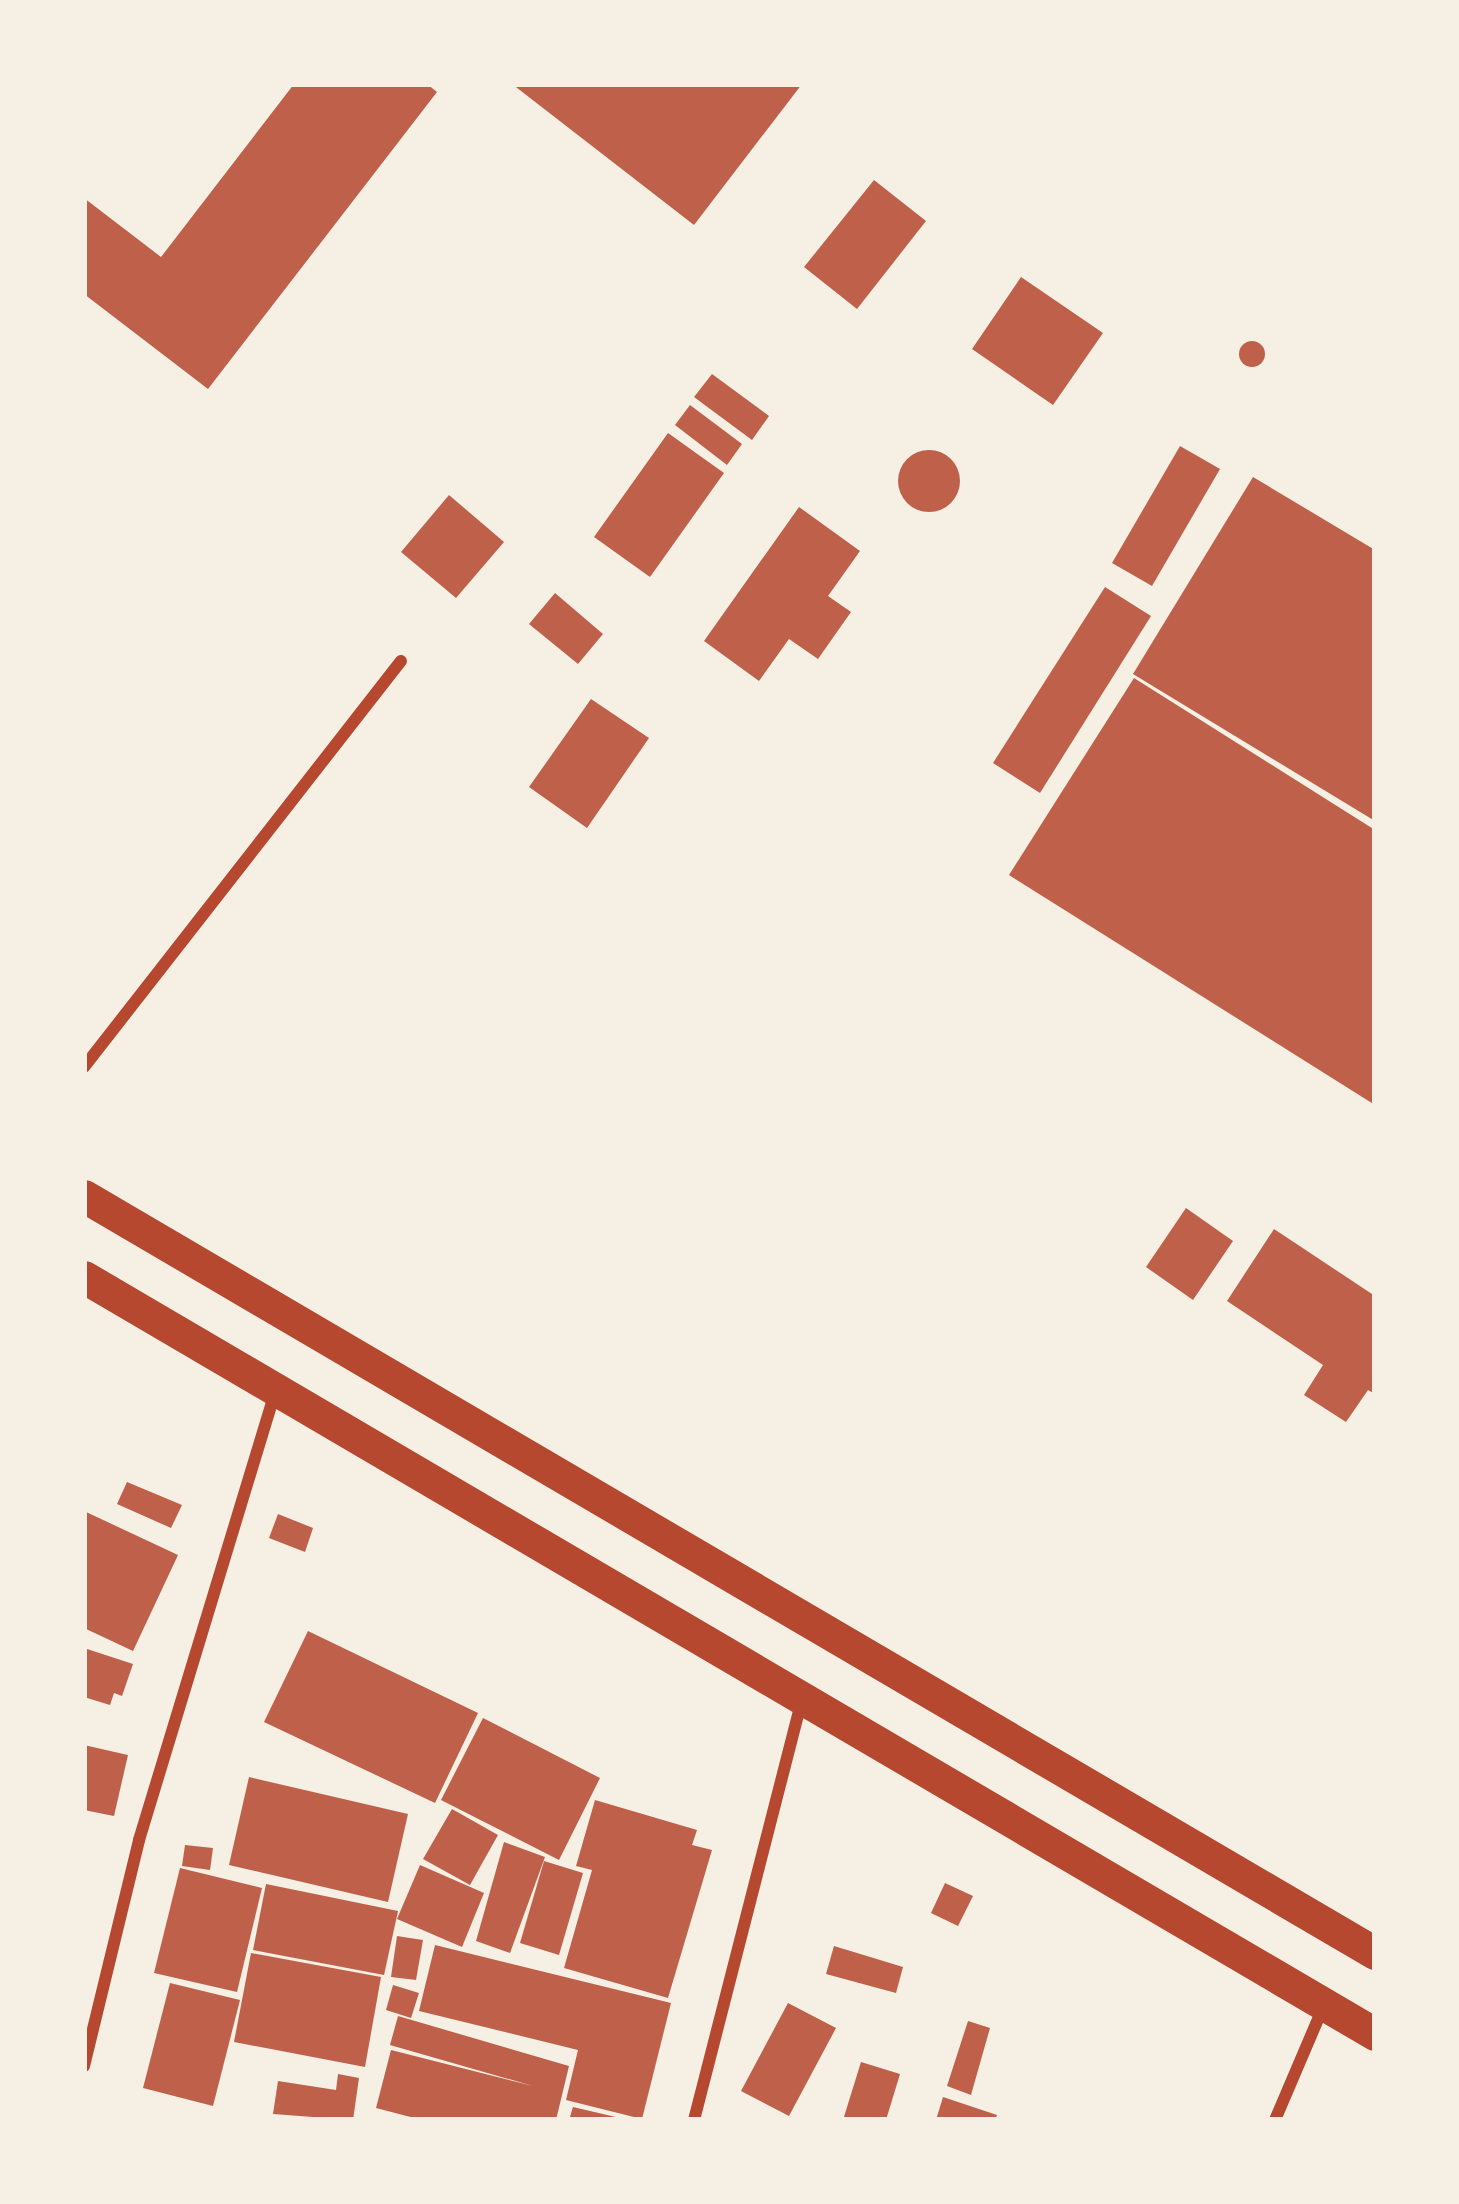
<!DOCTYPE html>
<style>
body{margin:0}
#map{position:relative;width:1459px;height:2204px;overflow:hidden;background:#f6efe4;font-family:"Fira Sans",sans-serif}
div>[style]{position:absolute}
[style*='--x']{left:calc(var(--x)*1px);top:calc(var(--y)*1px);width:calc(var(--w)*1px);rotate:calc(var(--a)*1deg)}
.building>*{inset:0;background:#bf614a}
.round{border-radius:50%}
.minor>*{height:12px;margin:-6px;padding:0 6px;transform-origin:6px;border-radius:6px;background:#b5482f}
.trunk>*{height:33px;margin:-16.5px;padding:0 16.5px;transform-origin:16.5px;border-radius:16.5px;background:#b5482f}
span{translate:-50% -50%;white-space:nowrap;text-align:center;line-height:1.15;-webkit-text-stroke:12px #f6efe4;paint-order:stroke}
.frame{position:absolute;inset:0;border:87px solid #f6efe4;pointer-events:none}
</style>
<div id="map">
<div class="building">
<i style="clip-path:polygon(294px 84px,427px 84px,437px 92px,208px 389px,84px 294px,84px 198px,161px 257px)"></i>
<i style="clip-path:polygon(512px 84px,802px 84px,694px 225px)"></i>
<i style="clip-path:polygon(874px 180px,926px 221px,857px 309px,804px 267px)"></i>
<i style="clip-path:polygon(1021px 277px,1103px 333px,1053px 405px,972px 349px)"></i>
<i class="round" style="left:1239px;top:341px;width:26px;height:26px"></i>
<i style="clip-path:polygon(712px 374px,769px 416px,752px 440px,694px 397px)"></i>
<i style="clip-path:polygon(690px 405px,742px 444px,727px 465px,675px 425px)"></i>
<i style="clip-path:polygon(668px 433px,724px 473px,650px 577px,594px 537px)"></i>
<i style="clip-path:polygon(1180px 446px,1220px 469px,1152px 586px,1112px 563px)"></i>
<i class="round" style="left:898px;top:450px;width:62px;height:62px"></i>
<i style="clip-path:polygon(1253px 477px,1375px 550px,1375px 821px,1133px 674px)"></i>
<i style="clip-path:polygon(449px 495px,504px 542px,456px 598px,401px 552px)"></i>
<i style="clip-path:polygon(799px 507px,860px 551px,828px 596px,851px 612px,818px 659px,789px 639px,759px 681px,704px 641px)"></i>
<i style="clip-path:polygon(1105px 587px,1151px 616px,1040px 793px,993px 763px)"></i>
<i style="clip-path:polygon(555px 593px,603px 634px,578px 664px,529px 624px)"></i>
<i style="clip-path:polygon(1134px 678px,1375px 830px,1375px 1105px,1009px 875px)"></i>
<i style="clip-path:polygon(591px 699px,649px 738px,587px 828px,529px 787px)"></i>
<i style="clip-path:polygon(1186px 1208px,1233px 1241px,1193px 1300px,1146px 1267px)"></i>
<i style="clip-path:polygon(1274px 1229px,1375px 1296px,1375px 1394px,1368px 1390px,1346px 1422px,1304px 1395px,1323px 1365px,1227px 1301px)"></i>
<i style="clip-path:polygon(127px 1482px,182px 1505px,171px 1528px,117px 1504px)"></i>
<i style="clip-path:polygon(84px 1511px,178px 1555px,133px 1651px,84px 1628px)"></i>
<i style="clip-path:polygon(278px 1514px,313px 1528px,305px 1552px,269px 1538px)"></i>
<i style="clip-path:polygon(308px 1631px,478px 1713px,435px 1803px,264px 1722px)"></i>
<i style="clip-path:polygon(84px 1648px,133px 1664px,122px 1696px,114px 1693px,110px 1705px,84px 1697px)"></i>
<i style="clip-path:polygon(483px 1718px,600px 1778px,559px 1860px,441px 1800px)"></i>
<i style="clip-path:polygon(84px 1745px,128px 1755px,114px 1816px,84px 1810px)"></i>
<i style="clip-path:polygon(249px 1777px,408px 1814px,388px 1902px,229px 1865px)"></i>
<i style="clip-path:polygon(595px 1800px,697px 1830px,692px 1845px,712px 1850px,668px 1998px,564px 1968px,592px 1870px,576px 1866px)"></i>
<i style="clip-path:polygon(452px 1809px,498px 1835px,470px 1885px,423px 1859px)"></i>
<i style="clip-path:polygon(504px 1842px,545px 1857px,510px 1953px,476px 1941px)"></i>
<i style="clip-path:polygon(185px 1845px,213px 1848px,210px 1870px,182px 1866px)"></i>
<i style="clip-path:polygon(544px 1861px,583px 1873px,559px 1955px,520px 1943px)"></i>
<i style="clip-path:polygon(420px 1865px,484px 1893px,462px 1947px,397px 1919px)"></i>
<i style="clip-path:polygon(180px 1868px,262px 1888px,237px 1992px,154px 1973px)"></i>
<i style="clip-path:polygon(945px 1883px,973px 1896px,958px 1926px,931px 1913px)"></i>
<i style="clip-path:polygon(266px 1884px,398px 1911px,384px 1975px,253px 1950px)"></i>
<i style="clip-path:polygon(397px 1936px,423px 1940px,416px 1980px,391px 1977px)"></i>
<i style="clip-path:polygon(435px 1945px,671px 2003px,642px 2119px,566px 2100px,578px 2050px,419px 2011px)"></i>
<i style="clip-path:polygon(834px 1946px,903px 1967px,896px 1993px,826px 1974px)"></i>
<i style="clip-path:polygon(251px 1953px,381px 1977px,365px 2067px,234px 2042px)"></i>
<i style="clip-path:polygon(170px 1983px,240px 2000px,213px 2106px,143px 2088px)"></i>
<i style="clip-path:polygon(393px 1985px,419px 1993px,411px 2018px,386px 2010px)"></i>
<i style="clip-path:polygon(788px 2003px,836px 2028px,789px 2116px,741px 2091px)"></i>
<i style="clip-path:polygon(398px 2016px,569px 2066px,556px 2120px,422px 2120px,376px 2108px,391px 2050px,533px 2086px,390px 2045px)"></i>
<i style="clip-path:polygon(968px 2021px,990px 2028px,971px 2095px,947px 2086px)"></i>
<i style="clip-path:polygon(861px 2062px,900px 2074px,886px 2120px,843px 2120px)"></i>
<i style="clip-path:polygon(338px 2074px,359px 2078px,353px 2120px,273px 2114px,278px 2081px,336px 2090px)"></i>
<i style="clip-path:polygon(943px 2097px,997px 2115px,995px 2120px,936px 2120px)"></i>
<i style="clip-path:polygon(573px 2107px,620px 2118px,620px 2120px,569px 2120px)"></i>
</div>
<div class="minor">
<i style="--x:84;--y:1067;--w:515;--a:-52.02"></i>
<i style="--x:84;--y:2066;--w:233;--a:-76.3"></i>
<i style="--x:139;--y:1840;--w:467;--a:-73.1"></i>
<i style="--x:694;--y:2120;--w:431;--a:-75.6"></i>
<i style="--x:1275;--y:2120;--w:125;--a:-66.9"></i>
</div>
<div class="trunk">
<i style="--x:84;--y:1196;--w:1497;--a:30.39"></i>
<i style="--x:84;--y:1277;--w:1497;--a:30.39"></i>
</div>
<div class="frame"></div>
</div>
